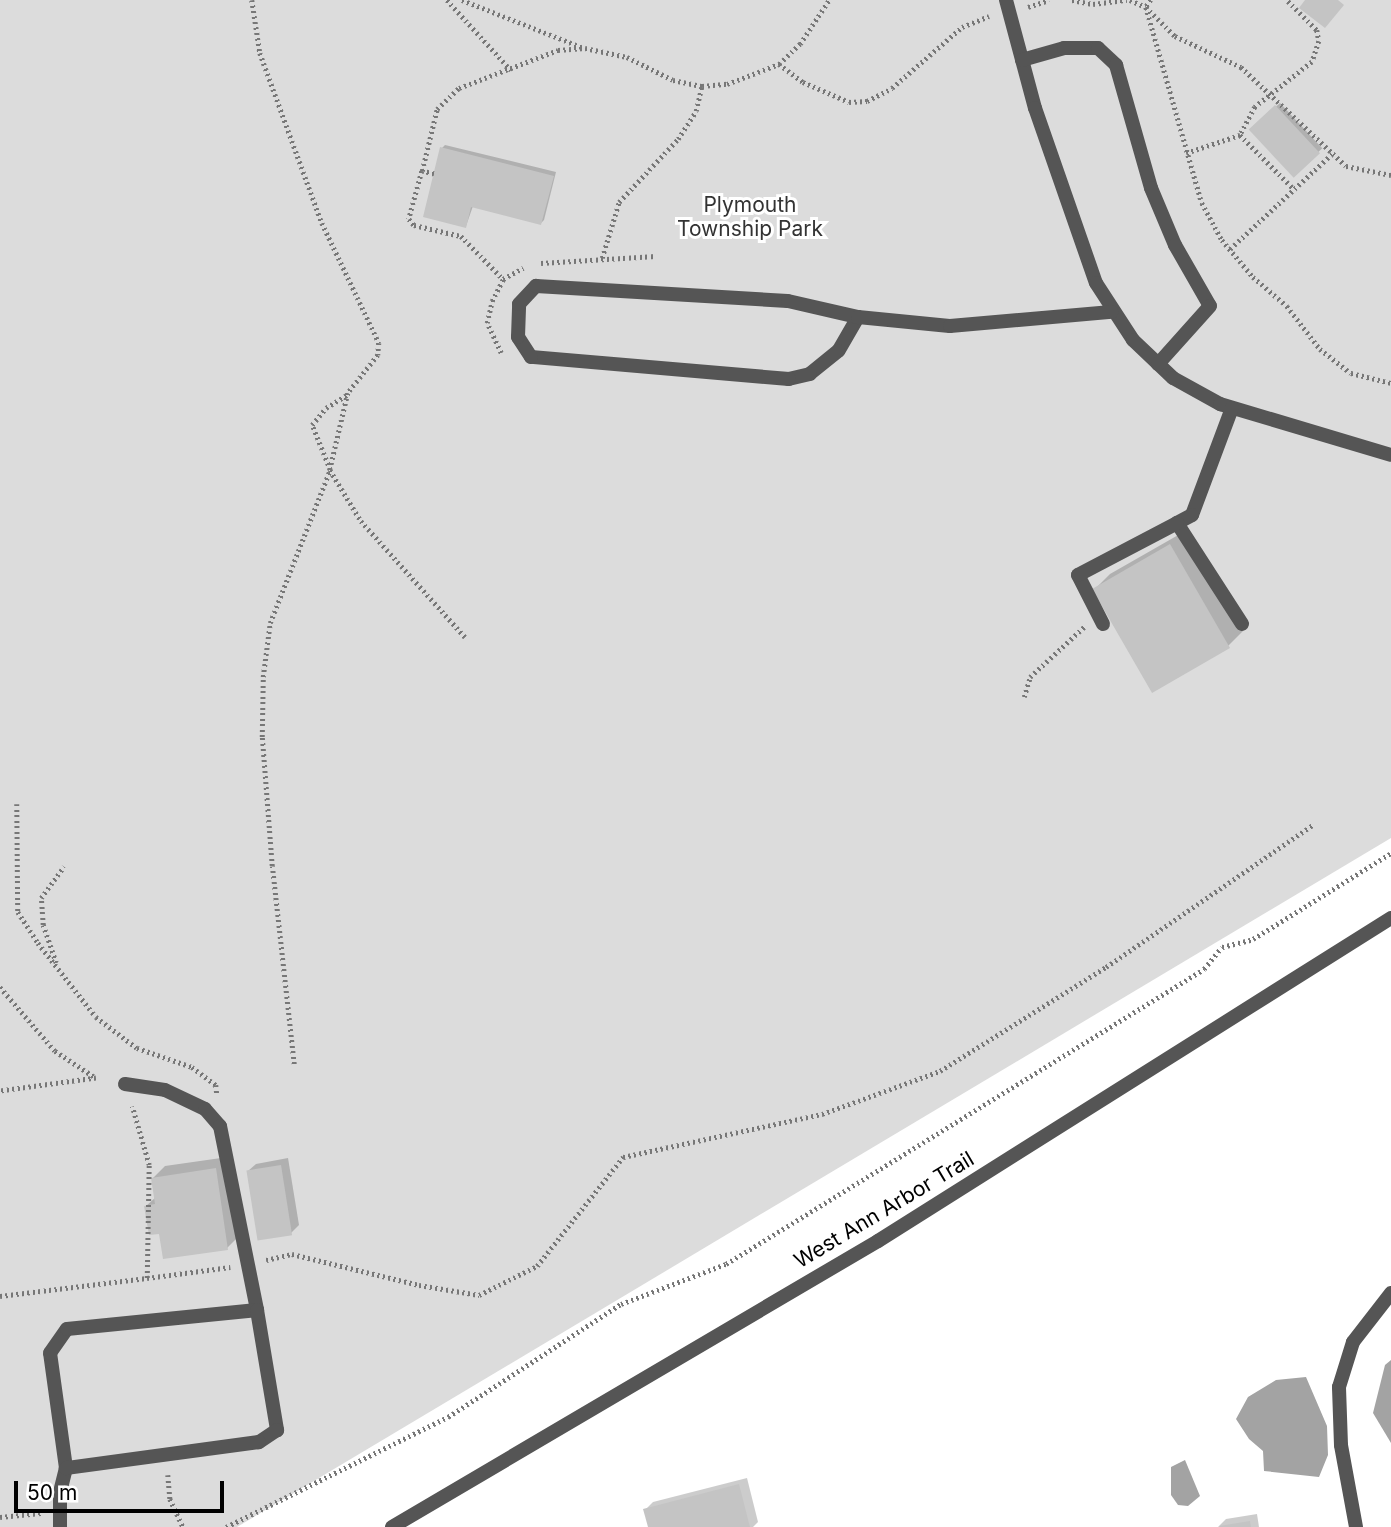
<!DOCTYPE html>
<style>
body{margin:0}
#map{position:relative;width:1391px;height:1527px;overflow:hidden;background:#fff;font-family:Inter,sans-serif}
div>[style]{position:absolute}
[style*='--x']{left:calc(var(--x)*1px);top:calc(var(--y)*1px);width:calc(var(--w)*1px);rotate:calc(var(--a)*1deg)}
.green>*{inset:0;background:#dcdcdc}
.water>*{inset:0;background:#a3a3a3}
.shadow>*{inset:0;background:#0003;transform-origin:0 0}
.building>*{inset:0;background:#c4c4c4;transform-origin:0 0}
.path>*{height:4.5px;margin-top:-2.25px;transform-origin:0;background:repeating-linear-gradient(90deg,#777 0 2px,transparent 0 5.5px)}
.service>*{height:14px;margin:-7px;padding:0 7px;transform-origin:7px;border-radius:7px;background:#555}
.minor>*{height:14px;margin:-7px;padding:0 7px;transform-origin:7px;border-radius:7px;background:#555}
.tertiary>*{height:14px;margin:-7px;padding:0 7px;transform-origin:7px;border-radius:7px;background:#555}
span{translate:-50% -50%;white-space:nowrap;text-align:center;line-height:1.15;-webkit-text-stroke:6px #fff;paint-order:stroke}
.park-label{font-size:21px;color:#333}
.street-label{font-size:21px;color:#000}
.scale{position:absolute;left:14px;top:1481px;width:210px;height:32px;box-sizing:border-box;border:4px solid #000;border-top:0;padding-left:9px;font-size:21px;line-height:24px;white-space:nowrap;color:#000;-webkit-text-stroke:5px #fff;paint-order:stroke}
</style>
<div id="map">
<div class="green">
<i style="clip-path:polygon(0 0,1391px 0,1391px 838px,237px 1527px,0 1527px)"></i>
</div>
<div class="water">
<i style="clip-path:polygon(1391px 1360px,1391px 1443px,1373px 1413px,1385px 1365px)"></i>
<i style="clip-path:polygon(1306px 1377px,1327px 1426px,1328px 1455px,1319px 1477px,1264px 1471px,1263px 1451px,1249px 1439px,1236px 1419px,1248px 1397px,1276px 1380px)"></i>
<i style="clip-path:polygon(1185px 1460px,1200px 1496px,1188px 1506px,1178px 1505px,1171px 1495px,1171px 1467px)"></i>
</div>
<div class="shadow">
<i style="left:1280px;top:103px;width:62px;height:40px;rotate:47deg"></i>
<i style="clip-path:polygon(445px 145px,556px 172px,544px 220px,541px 223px,473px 206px,466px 226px,442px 148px)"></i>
<i style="clip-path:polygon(1187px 530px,1244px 630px,1228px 646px,1094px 590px,1110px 574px)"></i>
<i style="clip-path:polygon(228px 1157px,239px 1236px,227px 1248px,161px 1232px,146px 1206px,156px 1197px,153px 1178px,165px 1166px)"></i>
<i style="clip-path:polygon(288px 1158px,299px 1225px,291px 1233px,248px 1171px,256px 1164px)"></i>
<i style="clip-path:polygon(747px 1478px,758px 1522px,753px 1527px,650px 1527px,645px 1510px,653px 1502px)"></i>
<i style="clip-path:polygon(1257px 1514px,1259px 1527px,1218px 1527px,1226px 1519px)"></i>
</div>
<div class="building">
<i style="clip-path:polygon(1305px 0,1338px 0,1344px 5px,1325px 28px,1299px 8px)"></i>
<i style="left:1275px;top:105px;width:66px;height:36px;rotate:47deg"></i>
<i style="clip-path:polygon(440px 147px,554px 176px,541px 225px,471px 207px,466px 228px,423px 217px)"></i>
<i style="left:1170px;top:544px;width:120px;height:90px;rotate:60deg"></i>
<i style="left:281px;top:1165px;width:71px;height:35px;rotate:81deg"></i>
<i style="clip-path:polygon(216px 1168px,228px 1250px,163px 1259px,159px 1234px,149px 1235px,144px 1206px,155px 1204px,151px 1178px)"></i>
<i style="clip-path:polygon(739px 1484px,750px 1527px,648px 1527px,643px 1509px)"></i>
<i style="clip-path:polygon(1250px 1521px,1251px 1527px,1220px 1527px,1219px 1526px)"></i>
</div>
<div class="path">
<i style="--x:252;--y:0;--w:54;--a:81.4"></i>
<i style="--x:260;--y:53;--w:181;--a:70"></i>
<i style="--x:322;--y:223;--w:133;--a:64.6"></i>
<i style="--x:379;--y:343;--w:12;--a:95"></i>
<i style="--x:378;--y:355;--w:48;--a:128.3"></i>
<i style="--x:348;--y:393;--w:79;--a:103.2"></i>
<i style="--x:330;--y:470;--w:60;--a:58.7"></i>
<i style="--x:361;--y:521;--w:156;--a:48.1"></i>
<i style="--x:447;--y:0;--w:95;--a:47.6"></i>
<i style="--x:462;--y:0;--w:131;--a:21.5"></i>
<i style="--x:1072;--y:0;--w:21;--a:11"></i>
<i style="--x:1093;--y:4;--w:34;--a:-7"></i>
<i style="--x:1130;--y:0;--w:17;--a:24"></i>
<i style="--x:1146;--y:7;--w:204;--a:74.1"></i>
<i style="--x:1202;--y:203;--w:42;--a:61.6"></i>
<i style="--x:1222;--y:240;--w:48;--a:50"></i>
<i style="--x:1253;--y:277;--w:45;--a:40.5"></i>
<i style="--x:1287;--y:306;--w:54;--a:52.5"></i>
<i style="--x:1320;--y:349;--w:39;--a:38"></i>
<i style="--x:1351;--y:373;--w:41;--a:14"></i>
<i style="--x:1151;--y:0;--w:9;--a:126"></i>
<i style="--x:1146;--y:7;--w:41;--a:45"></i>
<i style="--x:1175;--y:36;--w:73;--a:25.2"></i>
<i style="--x:1241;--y:67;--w:144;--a:43.3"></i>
<i style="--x:1346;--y:166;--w:46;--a:11.3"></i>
<i style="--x:1288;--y:1;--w:41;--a:45"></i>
<i style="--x:1317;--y:30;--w:11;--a:80"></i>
<i style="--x:1319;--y:41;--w:22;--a:108"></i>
<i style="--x:1312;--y:62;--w:73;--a:141.7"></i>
<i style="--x:1255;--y:107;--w:32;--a:118"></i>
<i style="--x:1240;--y:135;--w:76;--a:45"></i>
<i style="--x:1028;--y:7;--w:22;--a:-18"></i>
<i style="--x:779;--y:64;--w:30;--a:37"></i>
<i style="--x:803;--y:82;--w:50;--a:23.5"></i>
<i style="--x:849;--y:102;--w:18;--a:-3"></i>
<i style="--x:867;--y:101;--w:28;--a:-27"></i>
<i style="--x:892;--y:88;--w:93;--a:-41.1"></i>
<i style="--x:962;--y:27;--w:29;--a:-22"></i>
<i style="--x:1186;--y:153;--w:57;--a:-18.4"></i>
<i style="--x:422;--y:171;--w:64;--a:-76.4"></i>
<i style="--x:437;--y:109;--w:30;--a:-44"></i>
<i style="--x:459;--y:88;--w:106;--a:-21"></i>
<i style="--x:558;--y:50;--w:27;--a:-4"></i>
<i style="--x:585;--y:48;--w:43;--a:12.1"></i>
<i style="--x:627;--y:57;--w:51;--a:26.6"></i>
<i style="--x:673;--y:80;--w:30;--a:12"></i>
<i style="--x:702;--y:86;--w:25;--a:-5"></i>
<i style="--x:727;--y:84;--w:56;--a:-21"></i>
<i style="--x:779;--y:64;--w:29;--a:-44"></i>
<i style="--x:800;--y:44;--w:53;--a:-56.6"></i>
<i style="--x:434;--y:174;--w:12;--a:-166"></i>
<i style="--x:422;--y:171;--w:50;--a:105.2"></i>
<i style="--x:409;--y:219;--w:8;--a:50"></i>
<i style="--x:414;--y:225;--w:48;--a:13.2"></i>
<i style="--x:461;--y:236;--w:60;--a:45.7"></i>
<i style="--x:1230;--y:249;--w:141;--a:-43"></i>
<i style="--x:602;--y:258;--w:59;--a:-73.1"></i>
<i style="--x:619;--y:202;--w:86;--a:-46.9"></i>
<i style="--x:678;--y:139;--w:33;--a:-57"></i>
<i style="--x:696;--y:111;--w:26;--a:-77"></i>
<i style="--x:541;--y:263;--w:115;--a:-3.5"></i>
<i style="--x:501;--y:353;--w:33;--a:-115"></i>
<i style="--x:487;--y:323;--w:23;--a:-77"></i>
<i style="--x:492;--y:301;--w:25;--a:-63"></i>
<i style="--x:503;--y:279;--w:23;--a:-29"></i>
<i style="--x:1024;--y:697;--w:21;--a:-73"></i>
<i style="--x:1030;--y:677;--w:74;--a:-42.8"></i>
<i style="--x:17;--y:804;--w:108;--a:89.5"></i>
<i style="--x:18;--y:912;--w:37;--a:57"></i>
<i style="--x:38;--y:943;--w:94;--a:51.9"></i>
<i style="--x:96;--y:1017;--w:51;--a:37.1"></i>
<i style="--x:137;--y:1048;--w:58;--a:19.1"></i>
<i style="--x:192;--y:1067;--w:30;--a:37"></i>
<i style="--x:216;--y:1085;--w:9;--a:84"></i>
<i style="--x:56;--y:963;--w:40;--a:-108.9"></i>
<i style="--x:43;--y:925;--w:27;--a:-94"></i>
<i style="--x:41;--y:898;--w:39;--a:-54"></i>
<i style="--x:0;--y:987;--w:84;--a:49.3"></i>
<i style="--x:55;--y:1051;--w:49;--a:33.4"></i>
<i style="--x:96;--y:1078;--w:97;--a:172.3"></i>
<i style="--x:294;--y:1064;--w:199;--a:-96.3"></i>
<i style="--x:272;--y:866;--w:129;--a:-94.4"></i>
<i style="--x:262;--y:737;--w:60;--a:-89"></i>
<i style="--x:263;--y:677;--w:54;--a:-82.6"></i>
<i style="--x:270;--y:623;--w:164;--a:-68.6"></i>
<i style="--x:330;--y:470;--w:48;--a:-111.8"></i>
<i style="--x:312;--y:425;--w:22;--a:-51"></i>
<i style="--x:326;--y:408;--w:25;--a:-32"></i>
<i style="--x:266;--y:1260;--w:27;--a:-13"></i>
<i style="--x:292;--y:1254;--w:131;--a:13.7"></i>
<i style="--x:419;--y:1285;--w:61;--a:9.5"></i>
<i style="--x:479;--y:1295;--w:65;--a:-26.6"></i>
<i style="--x:537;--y:1266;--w:139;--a:-51.7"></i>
<i style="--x:623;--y:1157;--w:204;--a:-12.2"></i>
<i style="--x:822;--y:1114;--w:126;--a:-20"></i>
<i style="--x:940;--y:1071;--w:196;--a:-32.1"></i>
<i style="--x:1106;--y:967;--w:252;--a:-34.5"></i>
<i style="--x:147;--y:1278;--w:84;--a:-7.5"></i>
<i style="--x:0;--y:1296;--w:148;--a:-7"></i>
<i style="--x:147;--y:1278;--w:113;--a:-89"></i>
<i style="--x:149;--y:1165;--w:61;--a:-106.1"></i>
<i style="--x:168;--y:1475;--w:24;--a:85"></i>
<i style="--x:170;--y:1499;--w:31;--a:65"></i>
<i style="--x:0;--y:1517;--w:41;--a:-5.6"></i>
<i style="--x:226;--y:1527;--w:248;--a:-26.4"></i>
<i style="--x:448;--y:1417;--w:207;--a:-33.2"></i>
<i style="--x:621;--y:1304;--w:112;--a:-20.9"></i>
<i style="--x:726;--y:1264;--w:562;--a:-31.68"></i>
<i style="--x:1204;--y:969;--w:28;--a:-51"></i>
<i style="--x:1222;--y:947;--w:32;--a:-14"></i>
<i style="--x:1253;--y:939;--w:163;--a:-31.9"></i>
</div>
<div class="service">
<i style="--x:1006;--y:0;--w:112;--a:75"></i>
<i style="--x:1035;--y:108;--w:185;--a:70.8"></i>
<i style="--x:1096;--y:283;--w:68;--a:57"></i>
<i style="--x:1133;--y:340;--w:55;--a:43.5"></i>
<i style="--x:1173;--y:378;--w:54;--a:29"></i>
<i style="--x:1220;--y:404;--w:178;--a:16.6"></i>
<i style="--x:1022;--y:60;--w:44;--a:-15.9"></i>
<i style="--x:1064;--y:48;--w:34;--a:0"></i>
<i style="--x:1098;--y:48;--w:25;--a:43"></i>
<i style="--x:1116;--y:65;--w:128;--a:74.1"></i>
<i style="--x:1151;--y:188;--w:62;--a:67.2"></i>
<i style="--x:1175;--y:245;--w:70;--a:60.2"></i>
<i style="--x:1210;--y:306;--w:78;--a:131.9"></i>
<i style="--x:858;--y:317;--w:39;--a:120"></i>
<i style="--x:838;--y:351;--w:36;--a:141"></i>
<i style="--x:810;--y:374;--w:22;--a:167"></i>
<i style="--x:789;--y:379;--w:259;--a:-175.1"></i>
<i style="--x:531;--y:357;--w:24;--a:-123"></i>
<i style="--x:518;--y:337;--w:33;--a:-88"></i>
<i style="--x:519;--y:304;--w:25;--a:-47"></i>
<i style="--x:536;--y:286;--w:252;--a:3.4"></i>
<i style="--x:788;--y:301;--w:72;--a:12.9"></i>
<i style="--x:858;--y:317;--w:92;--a:5.6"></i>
<i style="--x:950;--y:326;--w:162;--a:-5"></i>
<i style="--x:1232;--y:408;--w:114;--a:110.5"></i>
<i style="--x:1192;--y:515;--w:17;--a:152"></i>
<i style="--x:1177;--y:523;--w:120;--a:57.2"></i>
<i style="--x:1103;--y:624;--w:55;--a:-117"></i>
<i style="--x:1078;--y:575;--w:112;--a:-27.7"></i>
<i style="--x:125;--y:1084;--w:40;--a:8.5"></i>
<i style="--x:165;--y:1090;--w:44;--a:25.4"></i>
<i style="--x:205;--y:1109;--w:23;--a:49"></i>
<i style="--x:220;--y:1126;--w:188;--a:78.6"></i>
<i style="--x:60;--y:1492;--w:25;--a:-76"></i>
<i style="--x:66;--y:1468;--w:116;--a:-97.9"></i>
<i style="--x:50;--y:1353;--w:29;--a:-55"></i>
<i style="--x:67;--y:1329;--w:191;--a:-5.7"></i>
<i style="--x:257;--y:1310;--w:122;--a:80.5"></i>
<i style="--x:277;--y:1430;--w:22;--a:146"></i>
<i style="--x:259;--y:1442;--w:195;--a:172.3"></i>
<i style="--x:1356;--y:1527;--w:83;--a:-100.4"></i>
<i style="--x:1341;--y:1445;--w:58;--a:-92"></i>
<i style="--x:1339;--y:1387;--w:47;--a:-72.7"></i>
<i style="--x:1353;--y:1342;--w:62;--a:-52.2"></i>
</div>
<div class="minor">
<i style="--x:60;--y:1527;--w:35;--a:-90"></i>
</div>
<div class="tertiary">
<i style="--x:392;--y:1527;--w:564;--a:-30.48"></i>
<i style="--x:878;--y:1241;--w:606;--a:-32.2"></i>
</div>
<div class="park-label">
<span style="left:750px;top:217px">Plymouth<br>Township Park</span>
</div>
<div class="street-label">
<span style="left:884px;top:1210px;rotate:-31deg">West Ann Arbor Trail</span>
</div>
<div class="scale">50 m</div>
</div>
